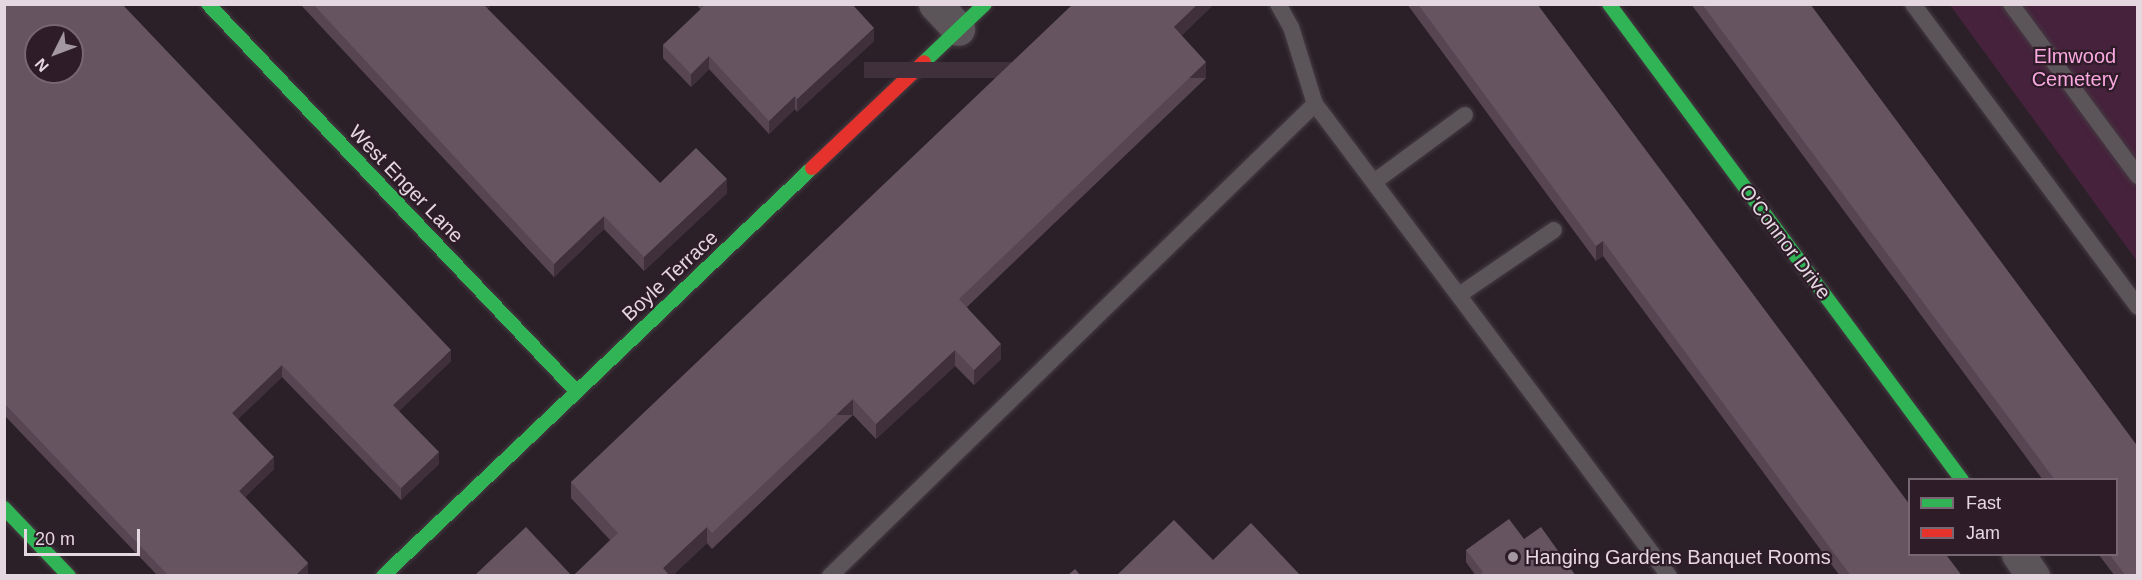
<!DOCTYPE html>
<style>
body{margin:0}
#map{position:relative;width:2142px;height:580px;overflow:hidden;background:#2b2028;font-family:Arial,sans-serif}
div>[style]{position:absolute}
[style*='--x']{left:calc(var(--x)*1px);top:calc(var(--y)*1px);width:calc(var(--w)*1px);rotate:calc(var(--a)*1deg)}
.green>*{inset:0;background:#46223c}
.roads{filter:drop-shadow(0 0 2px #453b42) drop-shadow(0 0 2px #453b42)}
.lane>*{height:16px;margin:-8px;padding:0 8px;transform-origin:8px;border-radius:8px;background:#5b5459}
.street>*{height:33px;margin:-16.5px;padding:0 16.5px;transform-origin:16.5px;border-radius:16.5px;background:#5b5459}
.fast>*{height:14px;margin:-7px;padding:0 7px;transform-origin:7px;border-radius:7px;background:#30b455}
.jam>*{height:14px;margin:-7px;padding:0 7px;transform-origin:7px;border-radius:7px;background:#e5322d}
.wall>*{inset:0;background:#574552}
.shaded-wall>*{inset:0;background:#3f303b;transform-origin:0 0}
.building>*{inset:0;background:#665561}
.dots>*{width:16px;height:16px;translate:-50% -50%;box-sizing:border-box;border:3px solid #2f1c29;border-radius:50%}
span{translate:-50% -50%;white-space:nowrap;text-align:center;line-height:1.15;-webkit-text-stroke:4.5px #2f1c29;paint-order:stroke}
.park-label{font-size:20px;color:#faa8e0}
.street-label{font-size:20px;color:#e4d7e0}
.poi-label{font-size:20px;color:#e4d7e0}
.left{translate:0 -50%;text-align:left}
.frame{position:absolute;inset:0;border:6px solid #e4d7e0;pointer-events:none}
.legend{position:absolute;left:1908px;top:478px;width:210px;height:78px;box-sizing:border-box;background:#2f1c29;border:2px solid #776772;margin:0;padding:8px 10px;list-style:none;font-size:18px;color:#e4d7e0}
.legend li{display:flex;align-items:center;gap:12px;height:30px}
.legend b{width:30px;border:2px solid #776772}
.north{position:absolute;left:24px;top:24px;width:60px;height:60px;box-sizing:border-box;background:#2f1c29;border:2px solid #776772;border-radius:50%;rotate:228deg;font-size:16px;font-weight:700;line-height:24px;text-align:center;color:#e4d7e0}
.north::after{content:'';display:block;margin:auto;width:21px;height:27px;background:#a397a0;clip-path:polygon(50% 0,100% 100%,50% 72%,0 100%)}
.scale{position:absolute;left:24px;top:529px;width:116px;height:27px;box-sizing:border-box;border:3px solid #e4d7e0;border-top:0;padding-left:8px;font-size:18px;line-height:21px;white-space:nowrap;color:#e4d7e0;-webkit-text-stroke:4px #2f1c29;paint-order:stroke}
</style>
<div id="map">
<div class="green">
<i style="clip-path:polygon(1950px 5px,2137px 5px,2137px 261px)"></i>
</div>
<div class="roads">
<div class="lane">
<i style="--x:1278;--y:4;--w:26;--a:61"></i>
<i style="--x:1291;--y:27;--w:81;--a:72.7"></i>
<i style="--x:1315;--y:104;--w:590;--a:53.13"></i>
<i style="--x:1913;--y:4;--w:377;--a:53.4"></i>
<i style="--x:2011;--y:4;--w:214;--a:53.6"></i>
<i style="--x:1374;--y:182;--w:113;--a:-36.4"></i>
<i style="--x:1459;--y:295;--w:115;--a:-34.4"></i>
<i style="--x:830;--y:576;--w:677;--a:-44.22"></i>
</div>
<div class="street">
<i style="--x:935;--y:4;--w:34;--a:47"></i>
<i style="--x:2018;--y:554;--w:27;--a:56"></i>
</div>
<div class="fast">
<i style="--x:208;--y:4;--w:534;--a:46.44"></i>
<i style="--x:1609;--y:4;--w:593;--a:53.44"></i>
<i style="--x:924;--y:62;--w:84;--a:-43.6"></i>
<i style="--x:4;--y:508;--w:94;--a:46.3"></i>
<i style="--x:383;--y:576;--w:592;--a:-43.56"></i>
</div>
<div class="jam">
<i style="--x:812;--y:168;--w:154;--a:-43.4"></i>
</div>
</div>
<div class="wall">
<i style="clip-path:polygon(4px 4px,451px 361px,399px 411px,439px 464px,401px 500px,282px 377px,238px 419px,274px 469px,245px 497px,308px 563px,308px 576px,158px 576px,4px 415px)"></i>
<i style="clip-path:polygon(300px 4px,492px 4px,487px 9px,660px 183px,727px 193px,644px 271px,604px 229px,554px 277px)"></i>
<i style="clip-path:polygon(696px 4px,852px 4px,874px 41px,797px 112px,795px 109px,769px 134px,709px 69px,691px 87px,663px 58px,663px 45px,701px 10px)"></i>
<i style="clip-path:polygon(1214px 4px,1181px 36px,1206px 78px,967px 307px,1001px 359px,974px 385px,955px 366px,876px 439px,853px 415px,712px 549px,707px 543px,672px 576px,573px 576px,610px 540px,571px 498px,571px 482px)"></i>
<i style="clip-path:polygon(1407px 4px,1537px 4px,1962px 576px,1840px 576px,1603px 256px,1596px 261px)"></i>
<i style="clip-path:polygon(1691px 4px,1810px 4px,2138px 447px,2138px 576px,2115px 576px,2099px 555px,2116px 555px,2116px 480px,2043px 480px)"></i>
<i style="clip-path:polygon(1524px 539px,1576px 576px,1476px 576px,1466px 562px,1466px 550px)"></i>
</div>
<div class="shaded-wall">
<i style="clip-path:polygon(480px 4px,492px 4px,480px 15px)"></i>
<i style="clip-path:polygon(1198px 4px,1214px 4px,1174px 43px,1174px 27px)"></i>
<i style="clip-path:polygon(874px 28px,874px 41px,797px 112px,797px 99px)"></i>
<i style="clip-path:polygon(709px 56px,709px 69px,691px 87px,691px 74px)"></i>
<i style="left:1206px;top:62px;width:16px;height:342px;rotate:90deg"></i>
<i style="clip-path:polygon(795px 96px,795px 109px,769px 134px,769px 121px)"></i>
<i style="clip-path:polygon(727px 179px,727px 193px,644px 271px,644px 257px)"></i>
<i style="clip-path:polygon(604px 216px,604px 229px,554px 277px,554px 264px)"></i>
<i style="clip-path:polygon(1603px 241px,1603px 256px,1596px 261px,1596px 246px)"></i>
<i style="clip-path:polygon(1001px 344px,1001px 359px,974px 385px,974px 370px)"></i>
<i style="clip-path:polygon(451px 350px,451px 361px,393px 417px,393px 405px)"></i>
<i style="clip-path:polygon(955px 350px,955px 366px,876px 439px,876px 424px)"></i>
<i style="clip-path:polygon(282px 365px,282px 377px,232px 425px,232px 413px)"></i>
<i style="left:853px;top:399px;width:16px;height:195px;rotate:90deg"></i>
<i style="clip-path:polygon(439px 452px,439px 464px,401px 500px,401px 488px)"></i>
<i style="clip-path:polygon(274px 457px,274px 469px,239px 503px,239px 491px)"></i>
<i style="clip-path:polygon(707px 527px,707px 543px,672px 576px,663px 576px,663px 568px)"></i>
<i style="clip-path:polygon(308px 563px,308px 576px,295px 576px)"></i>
</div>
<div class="building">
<i style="clip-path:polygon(evenodd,4px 4px,122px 4px,451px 350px,393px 405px,439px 452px,401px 488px,282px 365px,232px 413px,274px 457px,239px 491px,308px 563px,295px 576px,169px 576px,4px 403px,4px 4px,36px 36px,72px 36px,72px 72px,36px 72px,36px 36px)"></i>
<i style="clip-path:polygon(313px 4px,483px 4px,660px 183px,696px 148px,727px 179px,644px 257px,604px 216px,554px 264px)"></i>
<i style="clip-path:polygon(706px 4px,852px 4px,874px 28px,797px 99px,795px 96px,769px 121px,709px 56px,691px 74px,663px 45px)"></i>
<i style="clip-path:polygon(1073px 4px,1198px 4px,1174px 27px,1206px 62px,959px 299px,1001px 344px,974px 370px,955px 350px,876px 424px,853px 399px,712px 533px,707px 527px,663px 568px,670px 576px,573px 576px,618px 533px,571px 482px)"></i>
<i style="clip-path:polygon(1418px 4px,1537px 4px,1910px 505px,1910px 555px,1946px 555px,1962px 576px,1851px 576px,1603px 241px,1596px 246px)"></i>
<i style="clip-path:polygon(1702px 4px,1810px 4px,2138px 447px,2138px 576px,2126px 576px,2110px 555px,2116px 555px,2116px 480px,2055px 480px)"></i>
<i style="clip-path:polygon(1509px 519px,1524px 539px,1541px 527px,1576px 576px,1478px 576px,1483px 572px,1466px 550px)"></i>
<i style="clip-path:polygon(1174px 520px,1213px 560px,1251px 523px,1301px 576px,1116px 576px)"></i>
<i style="clip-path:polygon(526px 527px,572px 576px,474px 576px)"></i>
<i style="clip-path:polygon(1075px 569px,1081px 576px,1067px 576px)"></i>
</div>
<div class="dots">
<i style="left:1513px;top:557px;background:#a397a0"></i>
</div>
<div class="park-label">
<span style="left:2075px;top:68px">Elmwood<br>Cemetery</span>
</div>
<div class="street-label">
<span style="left:406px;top:184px;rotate:46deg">West Enger Lane</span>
<span style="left:1785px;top:242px;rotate:53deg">O'Connor Drive</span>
<span style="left:670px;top:276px;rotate:-43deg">Boyle Terrace</span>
</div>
<div class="poi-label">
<span class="left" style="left:1525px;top:557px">Hanging Gardens Banquet Rooms</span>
</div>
<div class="frame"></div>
<ul class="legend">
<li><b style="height:8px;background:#30b455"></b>Fast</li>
<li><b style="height:8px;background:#e5322d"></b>Jam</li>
</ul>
<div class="north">N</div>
<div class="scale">20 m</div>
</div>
